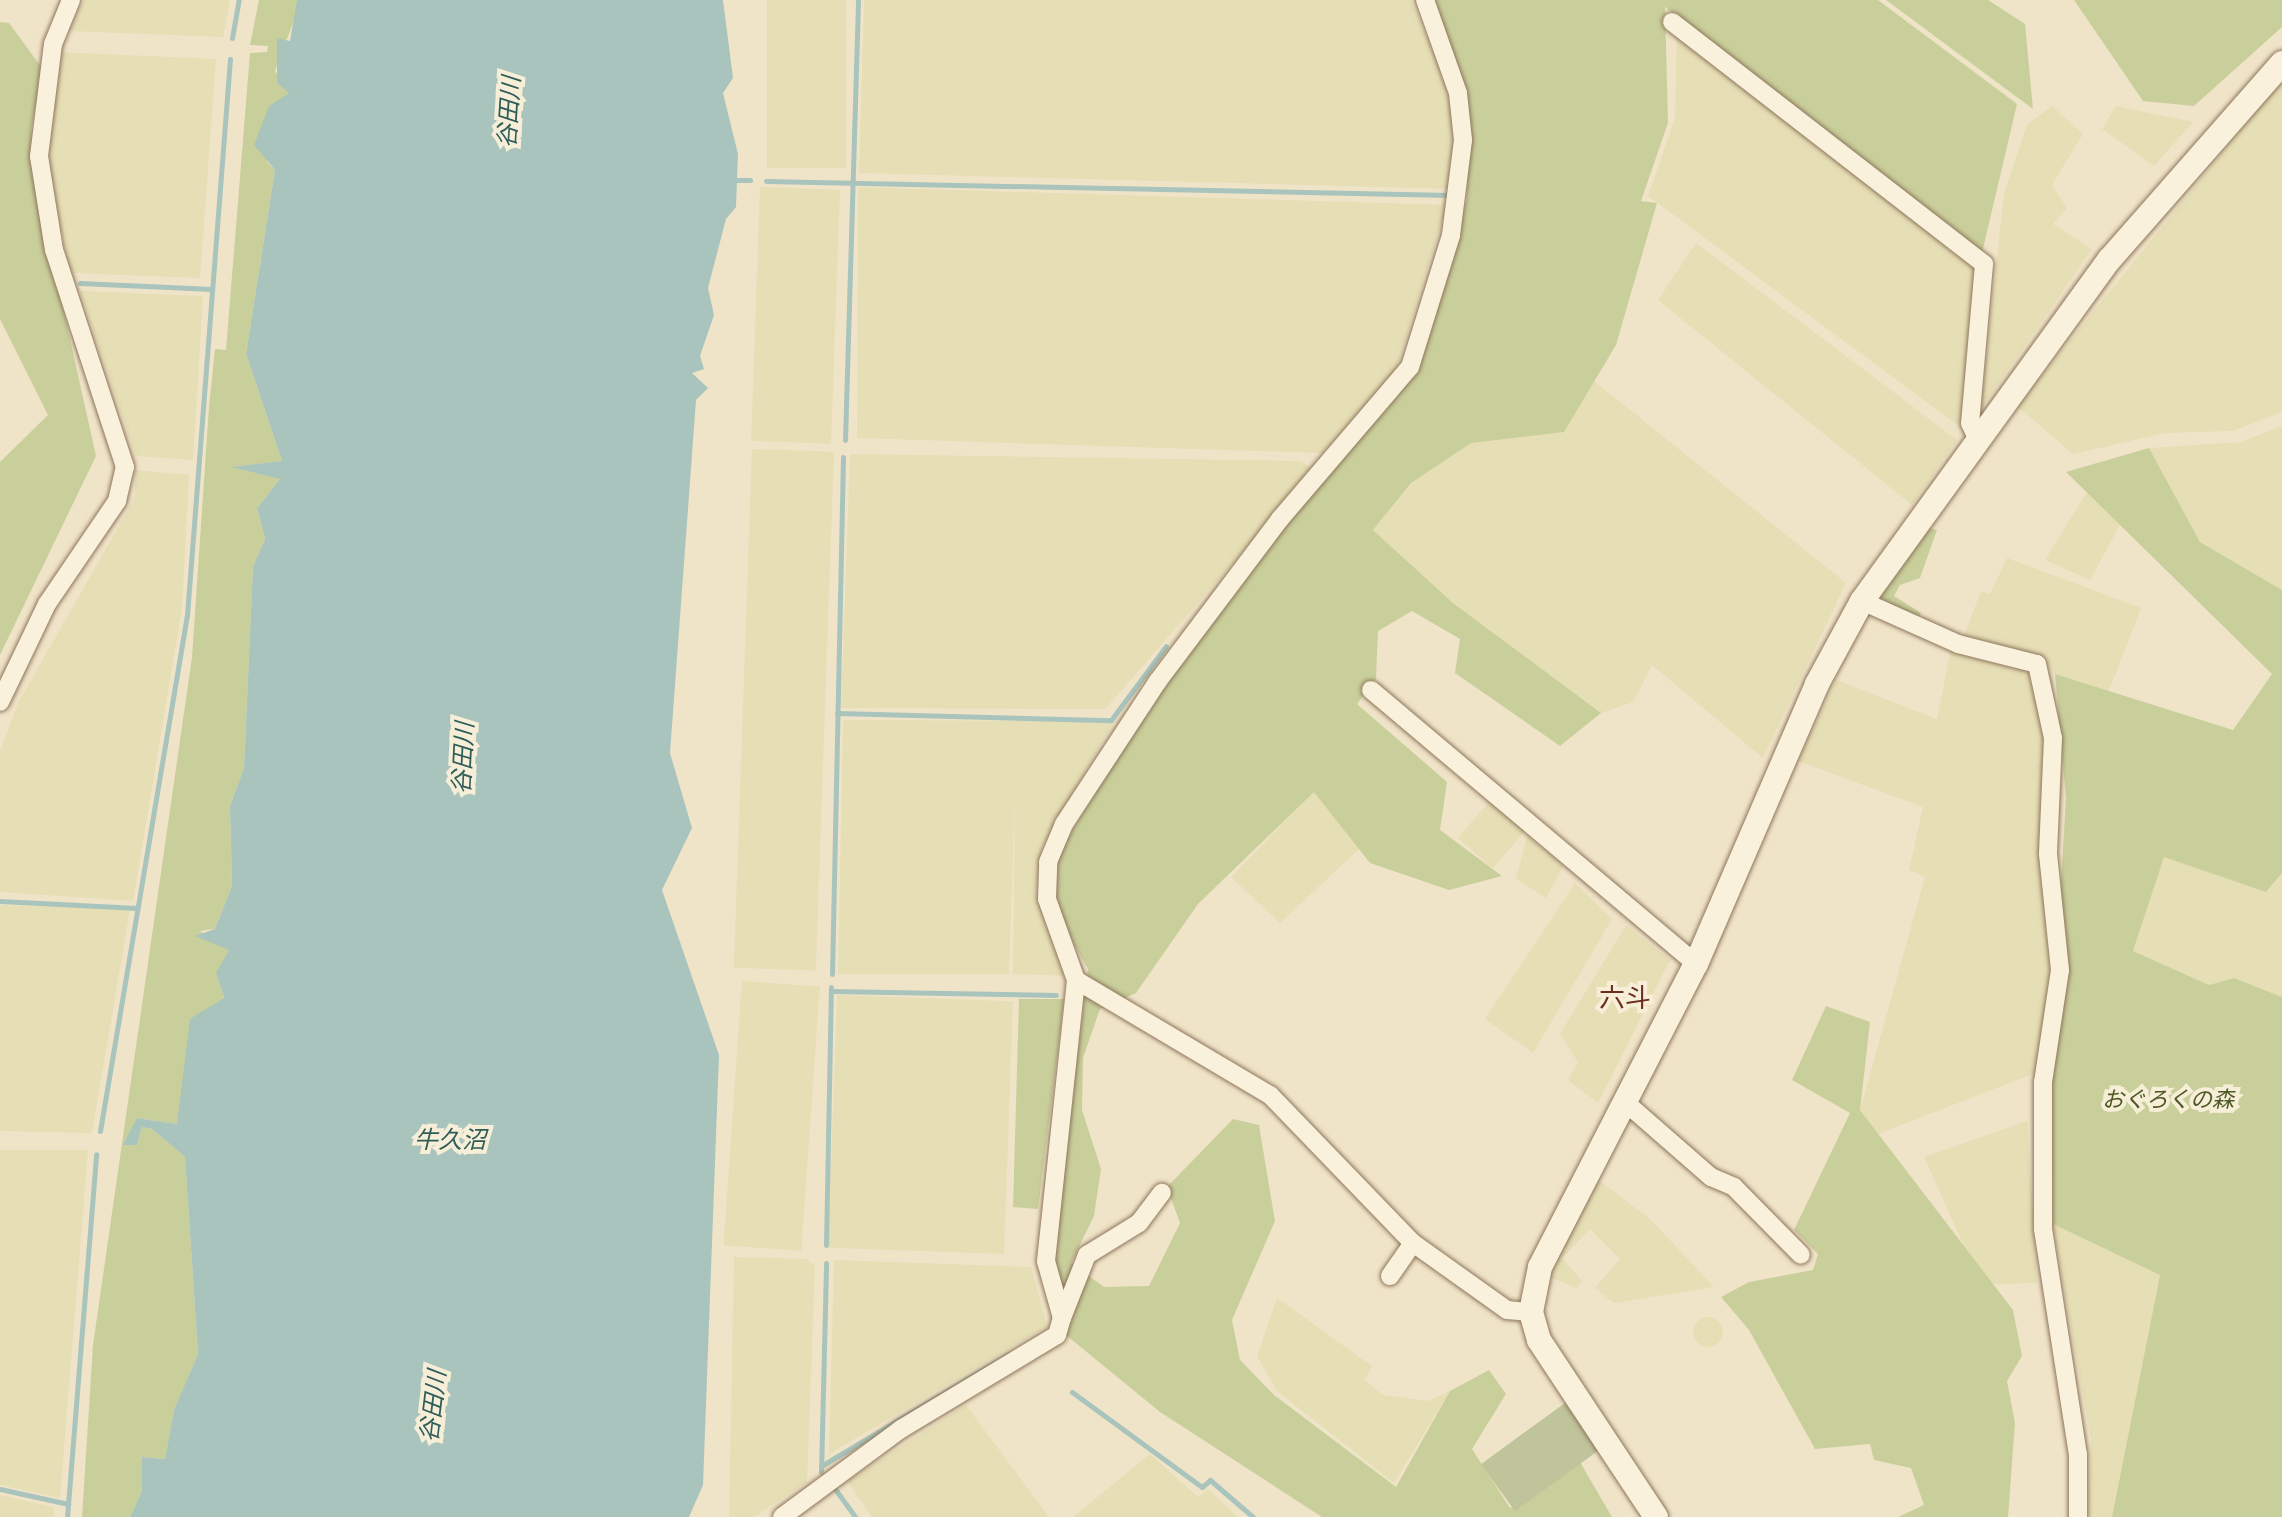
<!DOCTYPE html>
<meta charset="utf-8">
<style>
body{margin:0}
#map{position:relative;width:2282px;height:1517px;overflow:hidden;background:#f0e4c8;font-family:Georgia,"Noto Sans JP",serif}
div>[style]{position:absolute}
[style*='--x']{left:calc(var(--x)*1px);top:calc(var(--y)*1px);width:calc(var(--w)*1px);rotate:calc(var(--a)*1deg)}
.farmland>*{inset:0;background:#e6deb5;transform-origin:0 0}
.round{border-radius:50%}
.green>*{inset:0;background:#c9cf9b}
.cemetery>*{inset:0;background:#bfc49a;transform-origin:0 0}
.water>*{inset:0;background:#a9c4bc}
.stream>*{height:5px;margin:-2.5px;padding:0 2.5px;transform-origin:2.5px;border-radius:2.5px;background:#a9c4bc}
.roads{filter:drop-shadow(0 0 2px #8d765c) drop-shadow(0 0 2px #8d765c)}
.street>*{height:18px;margin:-9px;padding:0 9px;transform-origin:9px;border-radius:9px;background:#faf1dc}
.secondary>*{height:24px;margin:-12px;padding:0 12px;transform-origin:12px;border-radius:12px;background:#faf1dc}
span{translate:-50% -50%;white-space:nowrap;text-align:center;line-height:1.15;-webkit-text-stroke:8px #f7eed8;paint-order:stroke}
.park-label{font-size:22px;color:#4d5a26;font-style:italic}
.water-label{font-size:24px;color:#2f5d5a;font-style:italic}
.quarter-label{font-size:26px;color:#6b2e1e}
</style>
<div id="map">
<div class="farmland">
<i style="clip-path:polygon(84px 0,230px 0,223px 37px,69px 31px)"></i>
<i style="left:767px;top:0;width:79px;height:168px"></i>
<i style="clip-path:polygon(864px 0,1411px 0,1443px 76px,1455px 131px,1453px 189px,859px 173px)"></i>
<i style="clip-path:polygon(1677px 32px,1982px 274px,1967px 432px,1648px 196px,1675px 118px)"></i>
<i style="clip-path:polygon(57px 52px,216px 59px,200px 278px,71px 273px,51px 184px,48px 115px)"></i>
<i style="clip-path:polygon(2282px 79px,2282px 412px,2233px 431px,2165px 433px,2073px 454px,2017px 406px)"></i>
<i style="clip-path:polygon(2052px 106px,2083px 134px,2052px 185px,2067px 208px,2053px 224px,2092px 249px,1981px 409px,2004px 193px,2027px 125px)"></i>
<i style="clip-path:polygon(2116px 106px,2193px 122px,2154px 166px,2102px 129px)"></i>
<i style="left:760px;top:187px;width:80px;height:254px;rotate:2deg"></i>
<i style="clip-path:polygon(858px 187px,1447px 205px,1394px 377px,1322px 453px,857px 438px)"></i>
<i style="clip-path:polygon(1696px 243px,1957px 440px,1912px 505px,1658px 300px)"></i>
<i style="clip-path:polygon(80px 291px,203px 296px,193px 460px,136px 456px)"></i>
<i style="clip-path:polygon(1594px 381px,1846px 583px,1763px 758px,1652px 665px,1633px 702px,1601px 713px,1453px 603px,1373px 530px,1411px 483px,1471px 443px,1564px 431px)"></i>
<i style="clip-path:polygon(2282px 426px,2282px 590px,2200px 542px,2149px 448px,2241px 442px)"></i>
<i style="left:752px;top:449px;width:82px;height:519px;rotate:2deg"></i>
<i style="clip-path:polygon(850px 454px,1301px 461px,1314px 470px,1105px 709px,841px 708px)"></i>
<i style="clip-path:polygon(135px 470px,189px 475px,182px 608px,133px 901px,0 892px,0 751px,19px 701px,135px 498px)"></i>
<i style="clip-path:polygon(2087px 492px,2121px 523px,2090px 580px,2045px 560px)"></i>
<i style="clip-path:polygon(2007px 558px,2141px 608px,2109px 691px,2055px 674px,2046px 662px,1963px 639px,1981px 591px,1990px 594px)"></i>
<i style="clip-path:polygon(1951px 649px,2030px 669px,2045px 745px,2039px 845px,2051px 979px,2035px 1073px,1878px 1134px,1860px 1110px,1925px 877px,1909px 870px,1923px 807px,1798px 761px,1836px 680px,1937px 719px)"></i>
<i style="clip-path:polygon(843px 720px,1114px 721px,1041px 849px,1036px 892px,1068px 976px,1013px 974px,1015px 794px,1009px 974px,838px 974px)"></i>
<i style="clip-path:polygon(1314px 791px,1361px 847px,1280px 923px,1231px 877px)"></i>
<i style="left:1490px;top:801px;width:46px;height:49px;rotate:41deg"></i>
<i style="clip-path:polygon(1527px 836px,1564px 865px,1546px 898px,1516px 879px)"></i>
<i style="clip-path:polygon(2164px 856px,2266px 892px,2282px 873px,2282px 997px,2234px 978px,2209px 985px,2133px 951px)"></i>
<i style="clip-path:polygon(1575px 883px,1612px 919px,1533px 1053px,1485px 1019px)"></i>
<i style="clip-path:polygon(0 905px,130px 909px,92px 1133px,0 1131px)"></i>
<i style="clip-path:polygon(1626px 925px,1670px 960px,1598px 1103px,1568px 1080px,1578px 1062px,1560px 1034px)"></i>
<i style="left:742px;top:981px;width:78px;height:265px;rotate:4deg"></i>
<i style="left:837px;top:995px;width:176px;height:253px;rotate:2deg"></i>
<i style="clip-path:polygon(2027px 1121px,2037px 1283px,1993px 1284px,1964px 1246px,1924px 1157px)"></i>
<i style="clip-path:polygon(0 1150px,88px 1150px,60px 1498px,0 1485px)"></i>
<i style="clip-path:polygon(1596px 1178px,1651px 1220px,1714px 1287px,1614px 1303px,1595px 1288px,1620px 1259px,1590px 1229px,1562px 1258px,1582px 1281px,1577px 1288px,1547px 1276px)"></i>
<i style="clip-path:polygon(2053px 1224px,2160px 1275px,2112px 1517px,2088px 1517px,2091px 1440px)"></i>
<i style="clip-path:polygon(734px 1257px,807px 1259px,815px 1266px,807px 1482px,754px 1517px,729px 1517px)"></i>
<i style="clip-path:polygon(834px 1260px,1031px 1267px,1047px 1326px,829px 1454px)"></i>
<i style="clip-path:polygon(1277px 1298px,1372px 1366px,1365px 1380px,1383px 1395px,1428px 1401px,1450px 1391px,1394px 1483px,1277px 1391px,1257px 1356px)"></i>
<i class="round" style="left:1693px;top:1317px;width:30px;height:30px"></i>
<i style="clip-path:polygon(966px 1405px,1049px 1517px,872px 1517px,847px 1481px)"></i>
<i style="clip-path:polygon(1150px 1454px,1198px 1497px,1208px 1489px,1238px 1517px,1073px 1517px)"></i>
<i style="clip-path:polygon(0 1495px,54px 1507px,54px 1517px,0 1517px)"></i>
</div>
<div class="green">
<i style="clip-path:polygon(259px 0,297px 0,296px 15px,275px 71px,289px 93px,267px 162px,275px 170px,246px 354px,282px 461px,233px 467px,280px 479px,257px 508px,265px 539px,253px 566px,244px 768px,230px 806px,232px 886px,215px 929px,200px 931px,229px 950px,218px 979px,224px 999px,177px 1124px,137px 1118px,131px 1141px,137px 1145px,142px 1127px,152px 1129px,185px 1157px,198px 1354px,174px 1411px,165px 1459px,142px 1457px,142px 1491px,130px 1517px,82px 1517px,93px 1345px,192px 657px,209px 407px,215px 349px,226px 350px,250px 53px,267px 52px,268px 46px,250px 45px)"></i>
<i style="clip-path:polygon(1433px 0,1878px 0,2017px 104px,1982px 253px,1665px 7px,1668px 123px,1641px 201px,1657px 203px,1616px 345px,1564px 432px,1471px 443px,1411px 483px,1373px 530px,1453px 603px,1601px 713px,1560px 746px,1455px 673px,1460px 639px,1412px 611px,1378px 631px,1376px 679px,1357px 704px,1447px 782px,1440px 830px,1502px 876px,1449px 890px,1370px 863px,1314px 792px,1198px 904px,1136px 993px,1100px 1009px,1083px 1058px,1082px 1110px,1101px 1169px,1094px 1216px,1071px 1263px,1104px 1287px,1149px 1286px,1180px 1223px,1167px 1187px,1233px 1119px,1259px 1125px,1275px 1221px,1232px 1320px,1240px 1360px,1274px 1395px,1396px 1487px,1450px 1391px,1489px 1370px,1506px 1394px,1472px 1449px,1510px 1508px,1580px 1462px,1612px 1517px,1322px 1517px,1160px 1412px,1066px 1335px,1053px 1260px,1088px 969px,1054px 908px,1058px 855px,1133px 729px,1289px 519px,1397px 397px,1428px 342px,1467px 199px,1469px 107px)"></i>
<i style="clip-path:polygon(1886px 0,1988px 0,2025px 24px,2033px 109px)"></i>
<i style="clip-path:polygon(2074px 0,2282px 0,2282px 27px,2194px 106px,2143px 101px)"></i>
<i style="clip-path:polygon(0 22px,9px 23px,42px 68px,31px 129px,33px 173px,96px 456px,0 655px,0 462px,48px 415px,0 319px)"></i>
<i style="clip-path:polygon(2149px 448px,2200px 542px,2282px 590px,2282px 873px,2266px 892px,2164px 857px,2133px 951px,2209px 985px,2234px 978px,2282px 997px,2282px 1517px,2112px 1517px,2160px 1275px,2053px 1224px,2051px 1056px,2066px 798px,2055px 674px,2233px 730px,2272px 674px,2066px 472px)"></i>
<i style="clip-path:polygon(1928px 528px,1937px 530px,1920px 578px,1900px 585px,1894px 596px,1921px 613px,1918px 619px,1879px 597px)"></i>
<i style="clip-path:polygon(1019px 999px,1064px 999px,1038px 1209px,1013px 1207px)"></i>
<i style="clip-path:polygon(1826px 1006px,1870px 1022px,1860px 1110px,2013px 1310px,2022px 1356px,2007px 1381px,2015px 1423px,2008px 1517px,1898px 1517px,1924px 1505px,1911px 1468px,1874px 1460px,1870px 1444px,1815px 1449px,1749px 1330px,1721px 1297px,1749px 1282px,1813px 1270px,1818px 1254px,1794px 1230px,1850px 1113px,1792px 1080px)"></i>
</div>
<div class="cemetery">
<i style="left:1565px;top:1403px;width:58px;height:104px;rotate:54deg"></i>
</div>
<div class="water">
<i style="clip-path:polygon(723px 0,733px 78px,723px 93px,738px 154px,736px 207px,726px 219px,708px 288px,714px 315px,700px 356px,704px 369px,692px 373px,708px 388px,696px 400px,670px 753px,692px 828px,662px 890px,719px 1055px,703px 1485px,689px 1517px,130px 1517px,142px 1491px,142px 1457px,165px 1459px,174px 1410px,198px 1354px,185px 1157px,152px 1129px,142px 1127px,137px 1145px,123px 1145px,137px 1118px,177px 1124px,190px 1019px,224px 998px,216px 973px,229px 950px,195px 936px,215px 929px,232px 886px,230px 806px,244px 768px,253px 566px,265px 539px,257px 508px,280px 479px,231px 467px,282px 461px,246px 354px,275px 170px,254px 145px,269px 106px,289px 93px,277px 83px,277px 38px,290px 41px,297px 0)"></i>
</div>
<div class="stream">
<i style="--x:232;--y:38;--w:39;--a:-80"></i>
<i style="--x:737;--y:180;--w:13;--a:0"></i>
<i style="--x:766;--y:181;--w:684;--a:1.17"></i>
<i style="--x:80;--y:283;--w:132;--a:2.6"></i>
<i style="--x:845;--y:440;--w:440;--a:-88.3"></i>
<i style="--x:837;--y:713;--w:274;--a:1.5"></i>
<i style="--x:1111;--y:720;--w:92;--a:-53.4"></i>
<i style="--x:0;--y:901;--w:138;--a:2.9"></i>
<i style="--x:832;--y:974;--w:517;--a:-88.78"></i>
<i style="--x:831;--y:991;--w:225;--a:1"></i>
<i style="--x:100;--y:1131;--w:523;--a:-80.43"></i>
<i style="--x:187;--y:615;--w:558;--a:-85.58"></i>
<i style="--x:826;--y:1245;--w:258;--a:-88.9"></i>
<i style="--x:1072;--y:1392;--w:161;--a:36.2"></i>
<i style="--x:1202;--y:1487;--w:11;--a:-41"></i>
<i style="--x:1210;--y:1480;--w:57;--a:40.7"></i>
<i style="--x:821;--y:1466;--w:219;--a:-30.8"></i>
<i style="--x:821;--y:1472;--w:209;--a:-88.6"></i>
<i style="--x:0;--y:1489;--w:70;--a:12.4"></i>
<i style="--x:835;--y:1489;--w:34;--a:54"></i>
<i style="--x:67;--y:1517;--w:364;--a:-85.4"></i>
</div>
<div class="roads">
<div class="street">
<i style="--x:1672;--y:22;--w:395;--a:37.8"></i>
<i style="--x:1984;--y:264;--w:160;--a:95"></i>
<i style="--x:1970;--y:423;--w:19;--a:65"></i>
<i style="--x:1862;--y:601;--w:105;--a:24.1"></i>
<i style="--x:1958;--y:644;--w:81;--a:14.2"></i>
<i style="--x:2037;--y:664;--w:76;--a:77.8"></i>
<i style="--x:2053;--y:738;--w:116;--a:92.5"></i>
<i style="--x:2048;--y:854;--w:117;--a:84.1"></i>
<i style="--x:2060;--y:970;--w:113;--a:98.6"></i>
<i style="--x:2043;--y:1082;--w:147;--a:90"></i>
<i style="--x:2043;--y:1229;--w:228;--a:81.2"></i>
<i style="--x:2078;--y:1454;--w:63;--a:90"></i>
<i style="--x:1371;--y:690;--w:425;--a:40.1"></i>
<i style="--x:0;--y:702;--w:109;--a:-64.4"></i>
<i style="--x:47;--y:604;--w:125;--a:-55.8"></i>
<i style="--x:117;--y:501;--w:35;--a:-77"></i>
<i style="--x:125;--y:467;--w:228;--a:-108.1"></i>
<i style="--x:54;--y:250;--w:95;--a:-99.1"></i>
<i style="--x:39;--y:156;--w:113;--a:-82.9"></i>
<i style="--x:53;--y:44;--w:48;--a:-67.8"></i>
<i style="--x:1076;--y:980;--w:226;--a:30.7"></i>
<i style="--x:1270;--y:1095;--w:206;--a:46"></i>
<i style="--x:1413;--y:1243;--w:115;--a:35.5"></i>
<i style="--x:1507;--y:1310;--w:24;--a:5"></i>
<i style="--x:1625;--y:1102;--w:114;--a:41.1"></i>
<i style="--x:1711;--y:1177;--w:25;--a:23"></i>
<i style="--x:1734;--y:1187;--w:95;--a:45.4"></i>
<i style="--x:1390;--y:1276;--w:40;--a:-55.1"></i>
<i style="--x:1062;--y:1318;--w:68;--a:-68.4"></i>
<i style="--x:1087;--y:1255;--w:61;--a:-31.6"></i>
<i style="--x:1139;--y:1223;--w:38;--a:-53"></i>
<i style="--x:782;--y:1517;--w:148;--a:-36.5"></i>
<i style="--x:901;--y:1429;--w:182;--a:-31.1"></i>
<i style="--x:1057;--y:1335;--w:18;--a:-74"></i>
<i style="--x:1062;--y:1318;--w:59;--a:-105.7"></i>
<i style="--x:1046;--y:1261;--w:283;--a:-83.9"></i>
<i style="--x:1076;--y:980;--w:86;--a:-109.7"></i>
<i style="--x:1047;--y:899;--w:37;--a:-88"></i>
<i style="--x:1048;--y:862;--w:41;--a:-67.2"></i>
<i style="--x:1064;--y:824;--w:171;--a:-56.7"></i>
<i style="--x:1158;--y:681;--w:203;--a:-53"></i>
<i style="--x:1280;--y:519;--w:200;--a:-49.5"></i>
<i style="--x:1410;--y:367;--w:138;--a:-72.7"></i>
<i style="--x:1451;--y:235;--w:96;--a:-82.8"></i>
<i style="--x:1463;--y:140;--w:47;--a:-96.1"></i>
<i style="--x:1458;--y:93;--w:99;--a:-109.5"></i>
</div>
<div class="secondary">
<i style="--x:1656;--y:1517;--w:212;--a:-123.5"></i>
<i style="--x:1539;--y:1340;--w:29;--a:-106"></i>
<i style="--x:1531;--y:1312;--w:46;--a:-78.7"></i>
<i style="--x:1540;--y:1267;--w:341;--a:-62.8"></i>
<i style="--x:1696;--y:964;--w:305;--a:-66.6"></i>
<i style="--x:1817;--y:684;--w:94;--a:-61.5"></i>
<i style="--x:1862;--y:601;--w:422;--a:-54.1"></i>
<i style="--x:2110;--y:259;--w:261;--a:-48.7"></i>
</div>
</div>
<div class="park-label">
<span style="left:2168px;top:1098px">おぐろくの森</span>
</div>
<div class="water-label">
<span style="left:507px;top:112px;rotate:-86deg">谷田川</span>
<span style="left:461px;top:758px;rotate:-87deg">谷田川</span>
<span style="left:450px;top:1138px">牛久沼</span>
<span style="left:431px;top:1406px;rotate:-83deg">谷田川</span>
</div>
<div class="quarter-label">
<span style="left:1625px;top:996px">六斗</span>
</div>
</div>
